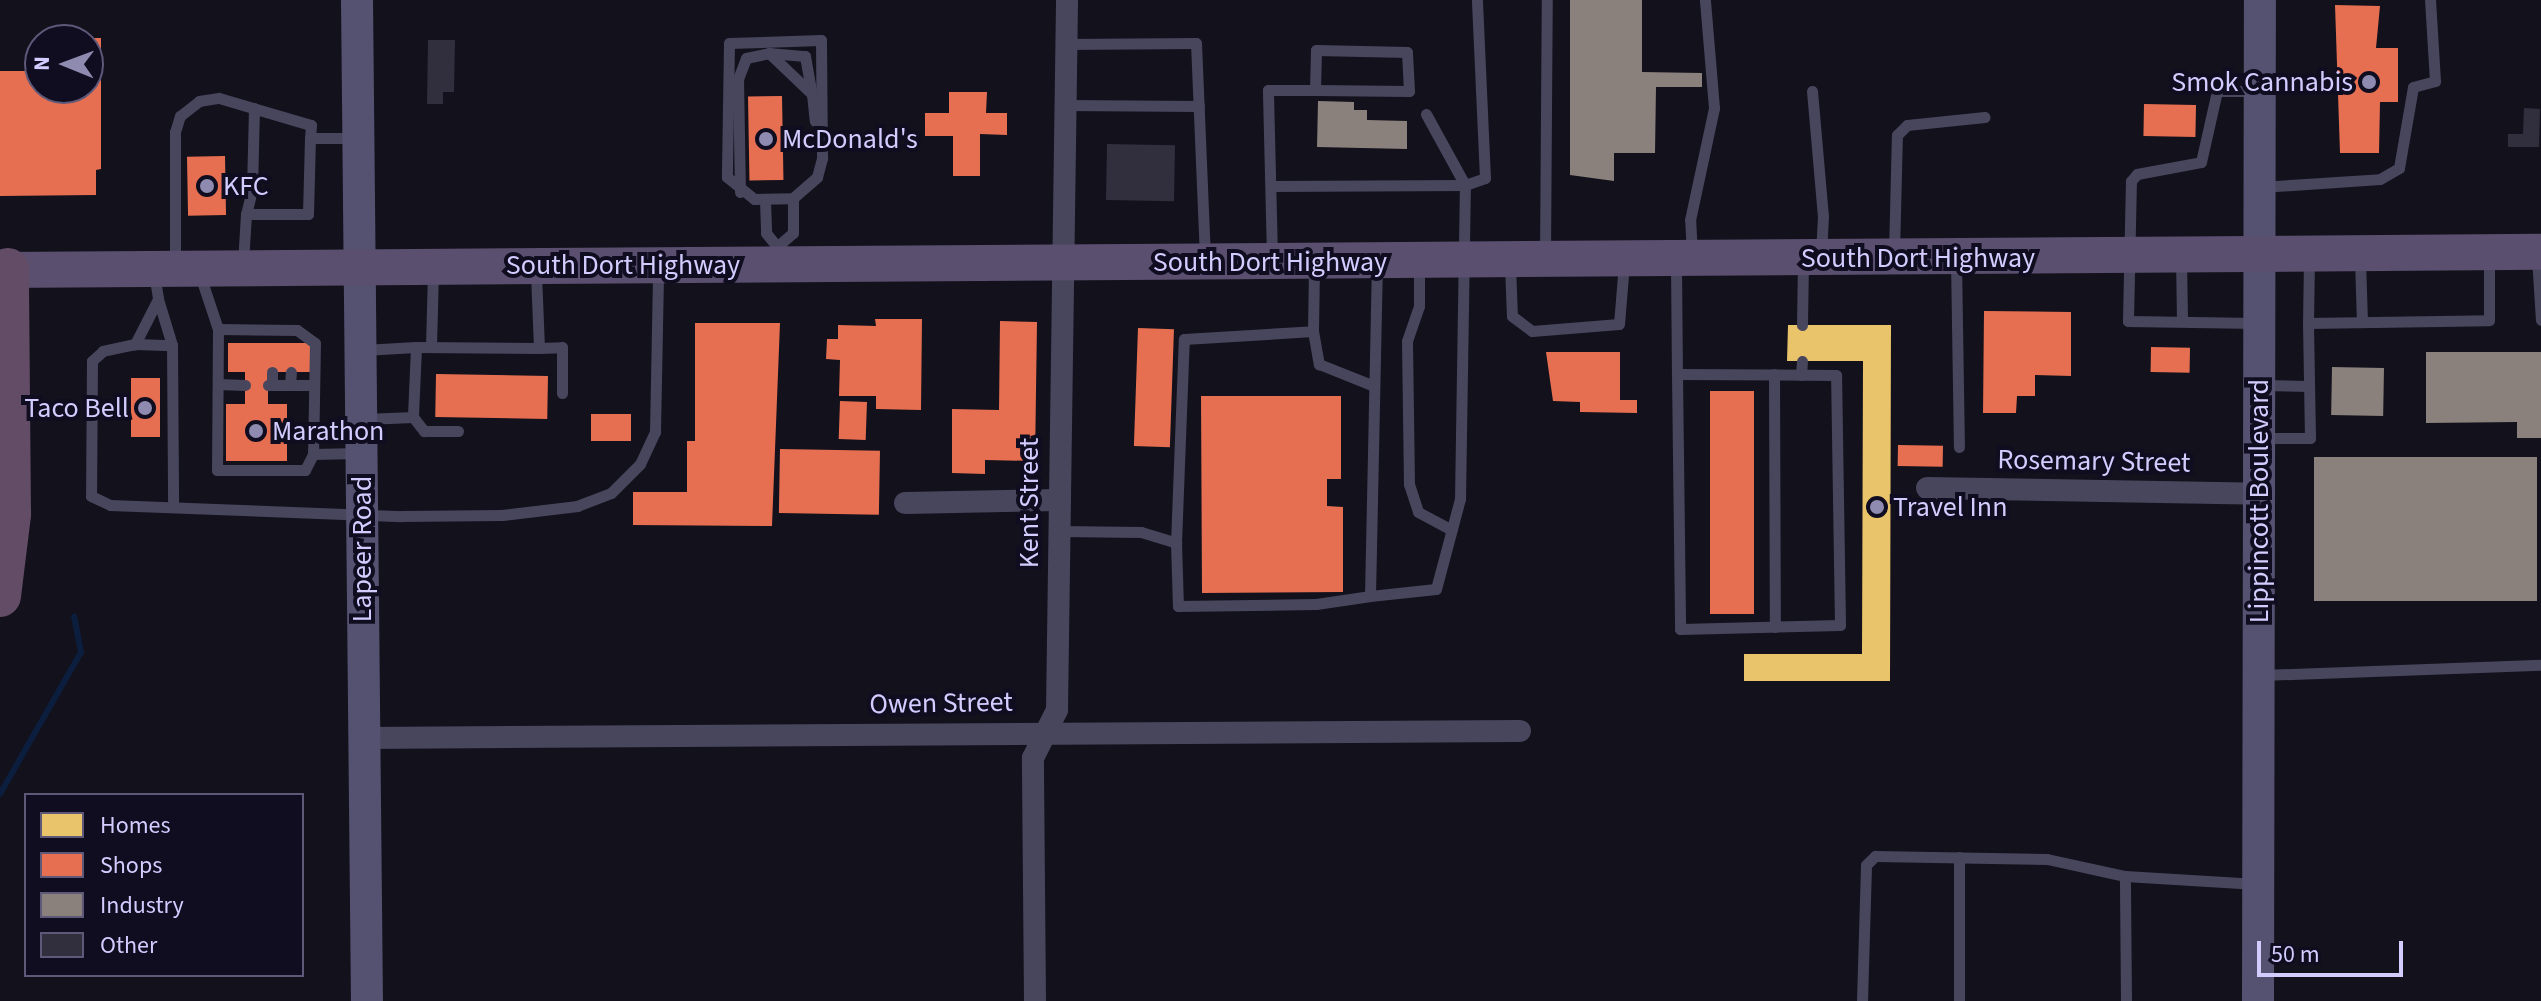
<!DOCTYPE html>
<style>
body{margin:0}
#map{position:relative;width:2541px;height:1001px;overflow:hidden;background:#13111c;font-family:"Source Sans 3",sans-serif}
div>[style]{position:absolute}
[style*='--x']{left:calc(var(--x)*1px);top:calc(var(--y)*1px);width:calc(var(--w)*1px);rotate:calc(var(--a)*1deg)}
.homes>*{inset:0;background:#e9c46a}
.shops>*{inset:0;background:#e76f51;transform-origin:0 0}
.industry>*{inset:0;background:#8a817c;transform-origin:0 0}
.stream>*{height:6px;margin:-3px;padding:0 3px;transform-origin:3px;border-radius:3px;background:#0c1e3e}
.building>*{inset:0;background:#312e3e;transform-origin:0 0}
.lane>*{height:11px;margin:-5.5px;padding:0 5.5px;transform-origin:5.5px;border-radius:5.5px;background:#47465d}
.street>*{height:22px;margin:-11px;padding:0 11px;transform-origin:11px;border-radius:11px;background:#47465d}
.secondary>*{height:32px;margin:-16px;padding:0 16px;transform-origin:16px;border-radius:16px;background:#545270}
.primary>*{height:36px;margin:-18px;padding:0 18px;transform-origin:18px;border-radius:18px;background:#5a4f6e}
.highway>*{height:42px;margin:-21px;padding:0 21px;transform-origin:21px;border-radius:21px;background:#634c66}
.dots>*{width:22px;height:22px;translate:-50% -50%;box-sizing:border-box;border:4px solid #100d20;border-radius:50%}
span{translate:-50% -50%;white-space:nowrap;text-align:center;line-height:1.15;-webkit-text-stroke:8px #100d20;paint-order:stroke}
.poi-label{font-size:28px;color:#d2ccff}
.right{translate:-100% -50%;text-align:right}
.left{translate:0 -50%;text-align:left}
.street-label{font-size:28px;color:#d2ccff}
.legend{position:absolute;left:24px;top:793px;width:280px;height:184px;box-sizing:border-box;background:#100d20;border:2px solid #5e5979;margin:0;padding:10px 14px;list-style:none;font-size:24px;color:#d2ccff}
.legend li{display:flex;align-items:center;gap:16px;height:40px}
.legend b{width:40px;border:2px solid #5e5979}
.north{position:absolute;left:24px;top:24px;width:80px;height:80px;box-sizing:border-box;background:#100d20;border:2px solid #5e5979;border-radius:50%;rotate:271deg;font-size:22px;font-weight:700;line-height:32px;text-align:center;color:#d2ccff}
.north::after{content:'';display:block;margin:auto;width:28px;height:36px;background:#8f8bb0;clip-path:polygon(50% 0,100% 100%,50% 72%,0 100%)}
.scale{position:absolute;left:2257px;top:941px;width:146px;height:36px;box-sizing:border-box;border:4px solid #d2ccff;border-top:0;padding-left:10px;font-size:24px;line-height:28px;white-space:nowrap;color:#d2ccff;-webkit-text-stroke:6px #100d20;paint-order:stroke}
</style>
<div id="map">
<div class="homes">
<i style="clip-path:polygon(1788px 325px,1891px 325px,1890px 681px,1744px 681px,1744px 654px,1862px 654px,1863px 361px,1787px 361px)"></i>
</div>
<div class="shops">
<i style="clip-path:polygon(2335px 5px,2380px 6px,2376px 48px,2398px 48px,2398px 102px,2380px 102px,2379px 153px,2340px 153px)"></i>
<i style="clip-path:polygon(88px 38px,101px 38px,101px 169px,96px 170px,96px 195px,0 196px,0 71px,40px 71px,40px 88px,88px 88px)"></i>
<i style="clip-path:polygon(949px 92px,987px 92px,986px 113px,1007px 113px,1007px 135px,980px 134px,980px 176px,953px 176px,953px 136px,925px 136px,925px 113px,949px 113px)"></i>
<i style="left:782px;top:96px;width:84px;height:34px;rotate:89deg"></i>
<i style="left:2144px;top:104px;width:52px;height:32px;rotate:1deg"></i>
<i style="left:225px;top:156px;width:59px;height:38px;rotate:89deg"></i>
<i style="clip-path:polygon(1984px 311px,2071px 312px,2071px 376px,2035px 375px,2035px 396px,2017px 396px,2016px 413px,1983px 413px)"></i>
<i style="clip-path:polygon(875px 319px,922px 319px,921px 410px,876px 409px,876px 396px,839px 396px,840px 360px,826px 359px,827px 339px,838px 339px,838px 325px,876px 326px)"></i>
<i style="clip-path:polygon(1000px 321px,1037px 322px,1035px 461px,985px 460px,985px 474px,952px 473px,952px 409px,999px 410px)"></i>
<i style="clip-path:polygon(695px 323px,780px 323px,772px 526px,633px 525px,633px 492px,687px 492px,687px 441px,695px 441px)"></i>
<i style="left:1138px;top:328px;width:36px;height:118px;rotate:2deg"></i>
<i style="clip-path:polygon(228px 343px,311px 343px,311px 372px,268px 372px,268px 404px,287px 404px,287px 461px,226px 461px,226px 404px,245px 404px,245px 372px,228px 372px)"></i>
<i style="left:2151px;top:347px;width:39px;height:25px;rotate:1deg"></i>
<i style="clip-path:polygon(1546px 352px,1620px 352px,1620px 400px,1637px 400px,1637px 413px,1580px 412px,1580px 402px,1553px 401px)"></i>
<i style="left:436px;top:374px;width:112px;height:43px;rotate:1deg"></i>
<i style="left:131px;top:378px;width:29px;height:59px"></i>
<i style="left:1710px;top:391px;width:44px;height:223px"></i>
<i style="clip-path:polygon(1201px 396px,1341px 396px,1341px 479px,1327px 479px,1327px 506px,1343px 507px,1343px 592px,1202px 593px)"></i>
<i style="left:840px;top:401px;width:27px;height:38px;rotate:2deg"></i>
<i style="left:591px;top:414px;width:40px;height:27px"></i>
<i style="left:1898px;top:445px;width:45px;height:21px;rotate:1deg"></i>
<i style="left:780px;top:449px;width:100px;height:64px;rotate:1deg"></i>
</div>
<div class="industry">
<i style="clip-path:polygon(1570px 0,1642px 0,1642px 72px,1702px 73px,1702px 87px,1656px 87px,1655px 153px,1614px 153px,1614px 181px,1570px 175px)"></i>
<i style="clip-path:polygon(1318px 101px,1354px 102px,1354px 110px,1367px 110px,1367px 120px,1407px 121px,1407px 149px,1317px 147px)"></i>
<i style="clip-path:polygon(2426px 352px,2541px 352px,2541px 438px,2517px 438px,2517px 422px,2426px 423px)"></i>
<i style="left:2332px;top:367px;width:52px;height:48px;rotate:1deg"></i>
<i style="left:2537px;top:457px;width:144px;height:223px;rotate:90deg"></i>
</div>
<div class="stream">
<i style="--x:0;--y:794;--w:163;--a:-60.3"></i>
<i style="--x:81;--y:652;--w:36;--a:-101"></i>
</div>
<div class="building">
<i style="clip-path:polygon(428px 40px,455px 40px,454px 92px,443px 92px,443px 104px,427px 104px)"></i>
<i style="clip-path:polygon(2524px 108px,2540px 109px,2539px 147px,2508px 147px,2508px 134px,2523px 134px)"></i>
<i style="left:1107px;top:144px;width:68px;height:56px;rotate:1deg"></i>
</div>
<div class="lane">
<i style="--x:1066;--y:44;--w:130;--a:-0.4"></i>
<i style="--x:1196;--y:43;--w:215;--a:87.6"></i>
<i style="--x:769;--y:53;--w:36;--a:5"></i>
<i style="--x:805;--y:56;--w:39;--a:80"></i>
<i style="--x:1812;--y:91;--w:125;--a:85"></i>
<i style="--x:1823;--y:216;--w:38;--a:93"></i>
<i style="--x:1065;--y:105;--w:134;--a:0.4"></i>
<i style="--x:254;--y:108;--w:82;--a:91.4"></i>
<i style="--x:252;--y:190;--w:25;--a:104"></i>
<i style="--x:246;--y:214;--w:62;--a:0"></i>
<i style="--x:308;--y:214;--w:76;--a:-88.5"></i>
<i style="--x:1272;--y:186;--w:193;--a:-0.3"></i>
<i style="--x:1465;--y:185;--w:21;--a:-19"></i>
<i style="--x:1485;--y:178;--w:178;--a:-92.6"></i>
<i style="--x:2261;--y:187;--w:119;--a:-3.8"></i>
<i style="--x:2380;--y:179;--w:22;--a:-30"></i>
<i style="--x:2399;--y:168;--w:82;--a:-80.2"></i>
<i style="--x:2413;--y:87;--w:23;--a:-15"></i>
<i style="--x:2435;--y:81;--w:81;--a:-93.5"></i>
<i style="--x:740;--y:192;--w:113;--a:-91"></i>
<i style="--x:738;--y:79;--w:22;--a:-69"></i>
<i style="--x:746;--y:58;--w:24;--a:-12"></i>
<i style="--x:769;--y:53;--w:59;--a:43.6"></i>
<i style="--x:812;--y:94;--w:27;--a:84"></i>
<i style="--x:765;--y:200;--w:33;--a:88"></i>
<i style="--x:766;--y:233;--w:21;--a:51"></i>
<i style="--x:779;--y:245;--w:18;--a:-41"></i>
<i style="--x:793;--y:233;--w:35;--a:-90"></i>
<i style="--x:793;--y:198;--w:32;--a:-41"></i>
<i style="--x:817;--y:177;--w:20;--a:-75"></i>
<i style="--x:822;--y:158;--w:118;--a:-90.5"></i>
<i style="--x:821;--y:40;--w:92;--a:178.1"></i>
<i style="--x:729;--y:43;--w:134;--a:90.9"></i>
<i style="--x:727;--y:177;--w:35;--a:39"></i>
<i style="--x:754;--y:199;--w:39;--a:-1"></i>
<i style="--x:1894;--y:254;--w:119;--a:-88.6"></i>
<i style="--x:1897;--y:135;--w:14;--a:-45"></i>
<i style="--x:1907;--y:125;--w:78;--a:-5.9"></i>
<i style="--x:1545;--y:255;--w:255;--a:-89.6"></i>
<i style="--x:1692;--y:255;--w:35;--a:-93"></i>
<i style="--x:1690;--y:220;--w:115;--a:-77.9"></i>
<i style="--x:1714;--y:108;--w:108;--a:-94.8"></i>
<i style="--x:1272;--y:257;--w:167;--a:-91.4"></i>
<i style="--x:1268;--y:90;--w:47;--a:0"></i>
<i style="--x:1315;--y:90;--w:94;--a:0.6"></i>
<i style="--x:1409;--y:91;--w:39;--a:-93"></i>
<i style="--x:1407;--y:52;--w:91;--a:-178.7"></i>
<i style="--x:1316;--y:50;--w:40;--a:91.4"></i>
<i style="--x:2181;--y:257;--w:64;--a:89.1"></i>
<i style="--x:2537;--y:257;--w:63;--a:86.4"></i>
<i style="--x:2360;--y:259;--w:63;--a:88.2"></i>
<i style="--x:1956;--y:260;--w:187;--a:89.1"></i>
<i style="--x:243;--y:263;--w:49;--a:-86.5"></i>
<i style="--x:1676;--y:264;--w:110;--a:89.5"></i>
<i style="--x:1677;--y:374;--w:255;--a:89.3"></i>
<i style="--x:1680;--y:629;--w:160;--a:-1.4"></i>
<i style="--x:1840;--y:625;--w:250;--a:-90.9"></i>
<i style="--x:1836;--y:375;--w:159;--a:-179.6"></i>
<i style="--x:1419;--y:265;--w:41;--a:90"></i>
<i style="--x:1419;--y:306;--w:37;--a:109"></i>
<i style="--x:1407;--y:341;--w:143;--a:89.2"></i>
<i style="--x:1409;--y:484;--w:29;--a:72"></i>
<i style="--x:1418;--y:512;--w:38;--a:28"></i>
<i style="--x:1510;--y:265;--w:51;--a:87.8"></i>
<i style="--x:1512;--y:316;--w:25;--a:37"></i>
<i style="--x:1532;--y:331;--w:87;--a:-4.6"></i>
<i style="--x:1619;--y:324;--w:61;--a:-85.3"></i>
<i style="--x:175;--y:266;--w:134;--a:-90"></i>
<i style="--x:175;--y:132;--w:17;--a:-73"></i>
<i style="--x:180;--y:116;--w:24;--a:-38"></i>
<i style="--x:199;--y:101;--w:20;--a:-9"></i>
<i style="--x:219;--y:98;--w:96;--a:16.4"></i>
<i style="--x:311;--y:125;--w:13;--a:94"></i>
<i style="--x:310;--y:138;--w:47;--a:0"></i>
<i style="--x:199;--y:272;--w:60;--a:71.6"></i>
<i style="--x:218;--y:329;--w:141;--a:90.4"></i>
<i style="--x:217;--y:470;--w:88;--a:0"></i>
<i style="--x:305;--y:470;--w:18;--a:-63"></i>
<i style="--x:313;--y:454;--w:46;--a:-1.2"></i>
<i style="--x:154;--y:273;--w:26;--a:81"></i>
<i style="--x:158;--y:299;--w:51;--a:117.1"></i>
<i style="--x:135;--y:344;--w:33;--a:168"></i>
<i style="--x:103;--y:351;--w:15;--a:138"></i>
<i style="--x:92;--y:361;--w:135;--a:90.4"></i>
<i style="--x:91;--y:496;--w:21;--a:25"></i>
<i style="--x:110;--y:505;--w:292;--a:2.2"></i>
<i style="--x:402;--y:516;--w:100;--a:-0.6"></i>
<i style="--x:502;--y:515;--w:76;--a:-6.8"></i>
<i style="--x:577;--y:506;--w:36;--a:-21"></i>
<i style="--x:611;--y:493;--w:41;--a:-45"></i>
<i style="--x:640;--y:464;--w:35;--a:-65"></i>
<i style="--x:655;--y:432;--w:162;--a:-88.9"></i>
<i style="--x:158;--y:299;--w:48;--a:73.1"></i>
<i style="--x:172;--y:345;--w:160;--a:89.6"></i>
<i style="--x:2256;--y:323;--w:128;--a:-179.1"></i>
<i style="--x:2128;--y:321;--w:140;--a:-88.8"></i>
<i style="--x:2131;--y:181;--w:9;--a:-49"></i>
<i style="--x:2137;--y:174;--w:65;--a:-10.6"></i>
<i style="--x:2201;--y:162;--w:73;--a:-77.3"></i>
<i style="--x:2217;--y:91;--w:39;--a:0"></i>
<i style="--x:2308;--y:323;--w:64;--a:-89.1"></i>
<i style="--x:1802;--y:325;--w:63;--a:-89.1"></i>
<i style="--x:218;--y:329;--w:79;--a:0.7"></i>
<i style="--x:297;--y:330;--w:22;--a:36"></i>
<i style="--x:315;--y:343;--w:111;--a:91"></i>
<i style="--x:1313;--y:331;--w:34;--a:80"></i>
<i style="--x:1319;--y:364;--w:59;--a:21.8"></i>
<i style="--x:135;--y:344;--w:37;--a:2"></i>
<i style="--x:416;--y:347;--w:123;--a:0.5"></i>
<i style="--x:539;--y:348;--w:76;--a:-92.3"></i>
<i style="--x:431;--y:347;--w:76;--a:-88.5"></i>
<i style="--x:539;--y:348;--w:23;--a:-2"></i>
<i style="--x:562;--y:347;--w:46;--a:90"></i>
<i style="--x:363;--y:350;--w:53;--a:-3.2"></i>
<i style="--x:416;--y:347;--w:70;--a:92.5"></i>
<i style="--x:413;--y:417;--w:48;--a:177.6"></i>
<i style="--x:272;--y:372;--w:13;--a:90"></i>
<i style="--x:1774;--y:374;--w:253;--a:89.8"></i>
<i style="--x:1801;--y:375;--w:14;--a:-86"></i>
<i style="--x:218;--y:384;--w:27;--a:2"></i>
<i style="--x:268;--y:385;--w:46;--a:0"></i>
<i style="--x:290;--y:385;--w:13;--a:-86"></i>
<i style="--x:2261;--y:385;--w:48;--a:1.2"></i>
<i style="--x:413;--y:417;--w:18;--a:52"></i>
<i style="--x:424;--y:431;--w:34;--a:0"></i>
<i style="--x:2262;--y:438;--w:48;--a:0"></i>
<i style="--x:2310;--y:438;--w:115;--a:-91"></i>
<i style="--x:2308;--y:323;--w:181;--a:-0.9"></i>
<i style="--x:2489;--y:320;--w:63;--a:-90"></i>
<i style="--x:1059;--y:531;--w:82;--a:0.7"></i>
<i style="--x:1141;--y:532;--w:37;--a:17"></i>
<i style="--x:1176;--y:543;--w:63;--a:88.2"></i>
<i style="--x:1178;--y:606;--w:138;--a:-0.8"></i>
<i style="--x:1316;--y:604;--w:55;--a:-8.4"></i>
<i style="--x:1370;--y:596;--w:330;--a:-88.8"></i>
<i style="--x:1176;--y:543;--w:204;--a:-87.8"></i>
<i style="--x:1184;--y:339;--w:129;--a:-3.5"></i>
<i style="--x:1313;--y:331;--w:67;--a:-89.1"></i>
<i style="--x:1370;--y:596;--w:66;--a:-6.1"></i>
<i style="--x:1436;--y:589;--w:93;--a:-75.1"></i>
<i style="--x:1460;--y:499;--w:314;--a:-89.1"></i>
<i style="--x:1465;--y:185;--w:81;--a:-118.8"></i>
<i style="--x:2262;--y:675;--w:279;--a:-2.1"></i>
<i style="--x:1862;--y:1001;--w:136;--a:-88.3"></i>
<i style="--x:1866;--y:865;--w:13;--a:-45"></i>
<i style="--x:1875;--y:856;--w:172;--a:1"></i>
<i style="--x:2047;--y:859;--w:80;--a:12.3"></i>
<i style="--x:1959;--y:1001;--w:144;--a:-90"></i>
<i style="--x:2126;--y:1001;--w:125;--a:-90.5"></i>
<i style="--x:2125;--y:876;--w:132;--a:3.5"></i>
</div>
<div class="street">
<i style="--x:1927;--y:488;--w:333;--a:1"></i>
<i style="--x:905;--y:503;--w:155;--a:-1.1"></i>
<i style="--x:363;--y:738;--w:1157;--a:-0.35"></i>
<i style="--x:1035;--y:1001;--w:243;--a:-90.5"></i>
<i style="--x:1033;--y:758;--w:54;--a:-63.4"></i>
<i style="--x:1057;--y:710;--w:710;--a:-89.19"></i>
</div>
<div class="secondary">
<i style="--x:357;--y:0;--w:1001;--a:89.43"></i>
<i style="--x:2258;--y:1001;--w:1001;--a:-89.89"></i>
</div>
<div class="primary">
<i style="--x:0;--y:270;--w:2541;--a:-0.41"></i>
</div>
<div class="highway">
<i style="--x:0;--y:596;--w:83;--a:-83"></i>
<i style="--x:10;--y:514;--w:245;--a:-90.5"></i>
</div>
<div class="dots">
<i style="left:2369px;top:82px;background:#8f8bb0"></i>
<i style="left:766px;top:139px;background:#8f8bb0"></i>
<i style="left:207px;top:186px;background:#8f8bb0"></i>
<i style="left:145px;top:408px;background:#8f8bb0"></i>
<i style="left:256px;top:431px;background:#8f8bb0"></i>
<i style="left:1877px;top:507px;background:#8f8bb0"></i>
</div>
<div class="poi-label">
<span class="right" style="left:2353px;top:82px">Smok Cannabis</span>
<span class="left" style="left:782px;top:139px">McDonald's</span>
<span class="left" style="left:223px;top:186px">KFC</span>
<span class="right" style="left:129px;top:408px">Taco Bell</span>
<span class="left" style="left:272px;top:431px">Marathon</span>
<span class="left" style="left:1893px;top:507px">Travel Inn</span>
</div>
<div class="street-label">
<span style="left:1918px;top:258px">South Dort Highway</span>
<span style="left:1270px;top:262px">South Dort Highway</span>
<span style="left:623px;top:265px">South Dort Highway</span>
<span style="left:2094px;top:461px;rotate:1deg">Rosemary Street</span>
<span style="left:2259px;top:501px;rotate:-90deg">Lippincott Boulevard</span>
<span style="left:1029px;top:503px;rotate:-90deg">Kent Street</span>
<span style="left:362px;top:549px;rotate:-90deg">Lapeer Road</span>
<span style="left:941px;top:703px;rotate:-1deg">Owen Street</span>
</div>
<ul class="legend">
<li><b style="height:22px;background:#e9c46a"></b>Homes</li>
<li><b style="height:22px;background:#e76f51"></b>Shops</li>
<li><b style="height:22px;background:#8a817c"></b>Industry</li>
<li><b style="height:22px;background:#312e3e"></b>Other</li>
</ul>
<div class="north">N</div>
<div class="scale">50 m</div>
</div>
